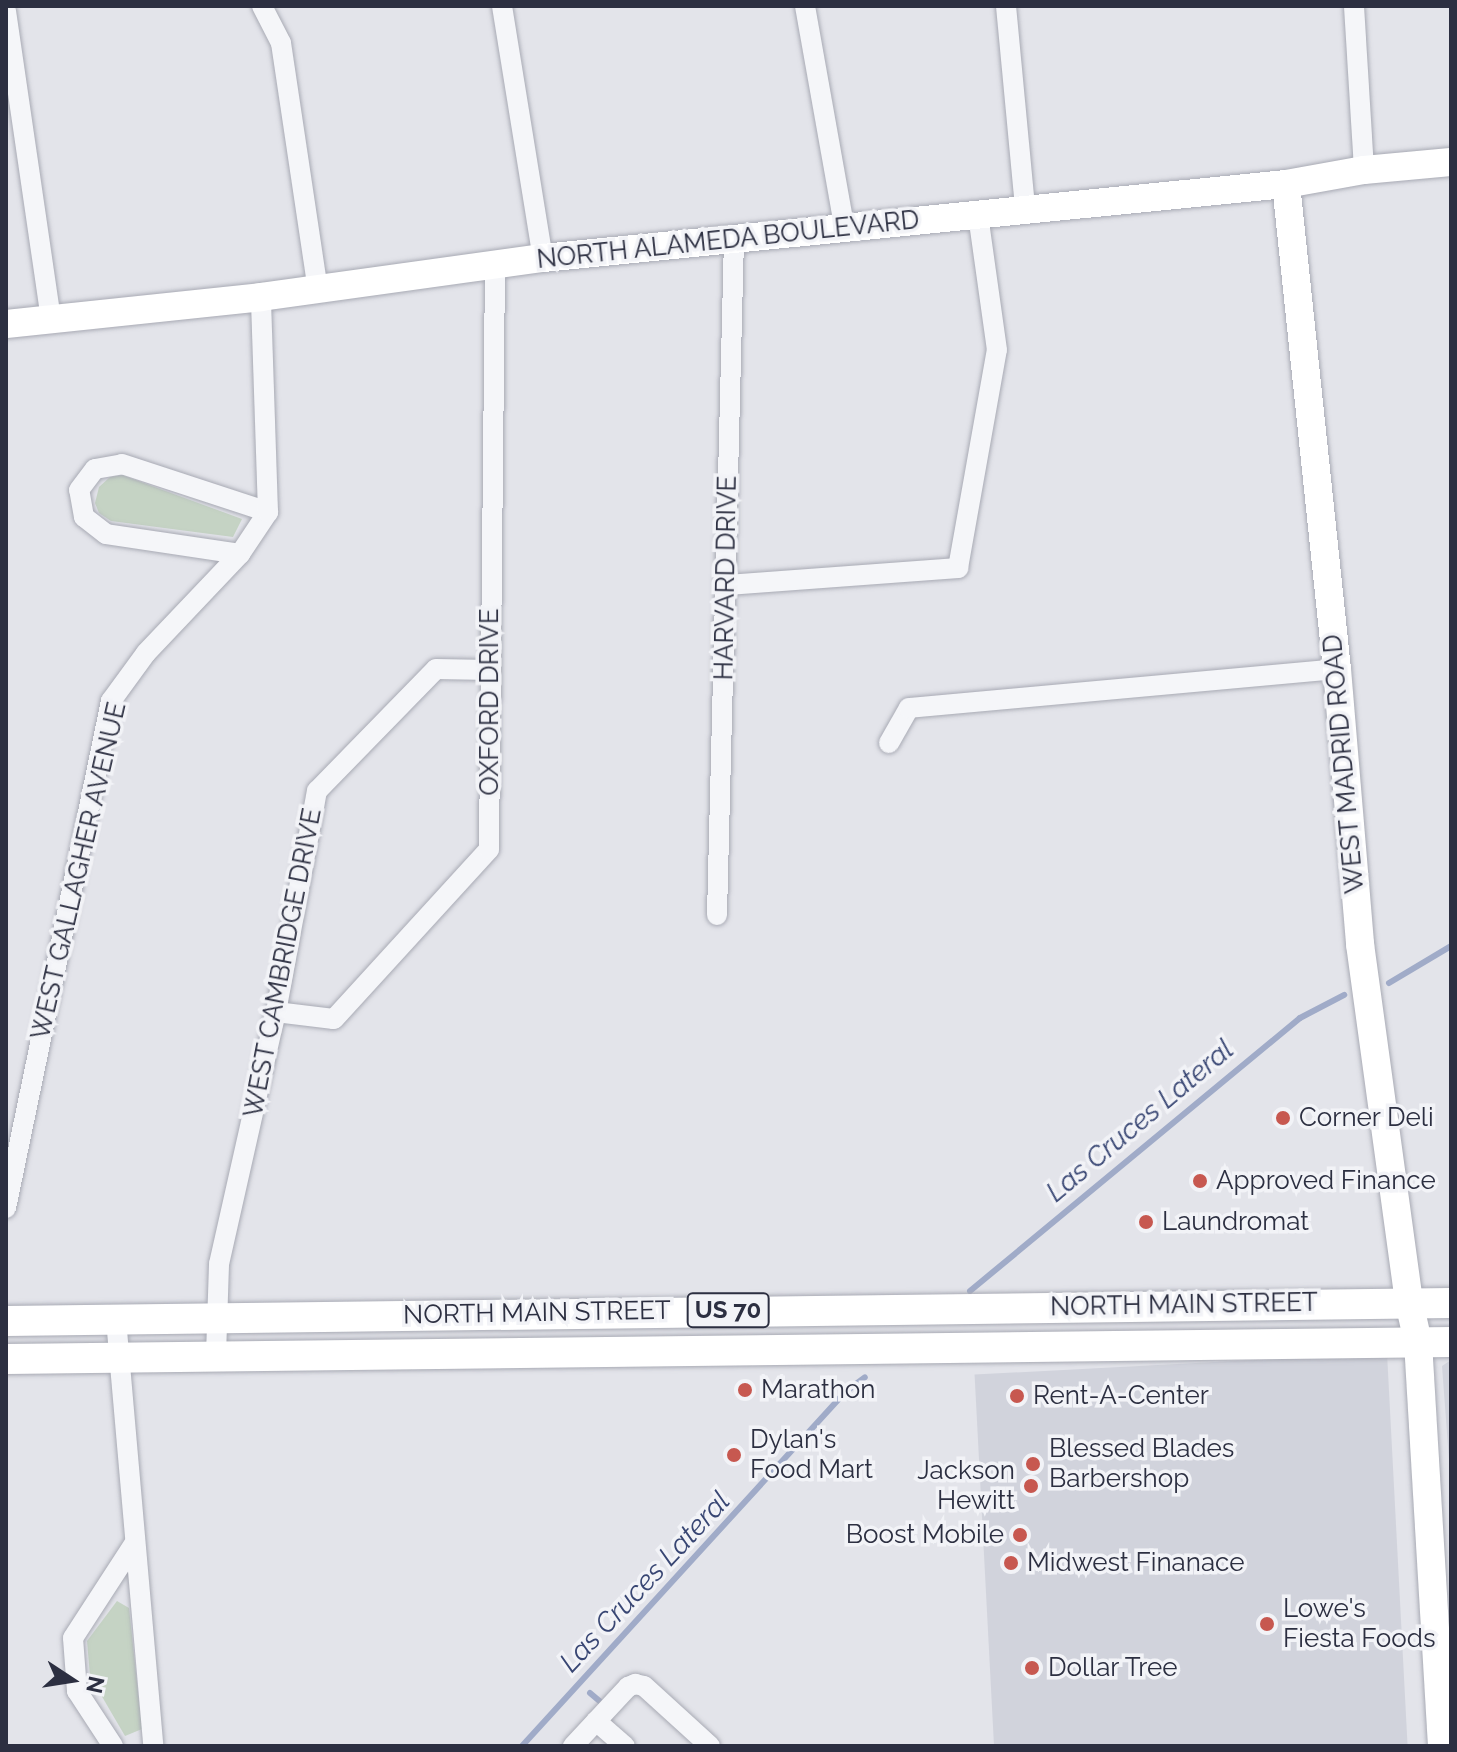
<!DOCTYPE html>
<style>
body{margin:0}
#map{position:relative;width:1457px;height:1752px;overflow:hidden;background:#e3e4ea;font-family:Raleway,sans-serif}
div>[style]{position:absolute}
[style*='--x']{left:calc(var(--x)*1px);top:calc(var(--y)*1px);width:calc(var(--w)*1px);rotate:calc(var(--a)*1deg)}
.built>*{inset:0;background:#d1d3dc;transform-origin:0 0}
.green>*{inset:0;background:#c5d3c4}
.stream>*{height:6px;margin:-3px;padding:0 3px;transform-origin:3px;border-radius:3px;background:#a0abc8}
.roads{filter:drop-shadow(0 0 2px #a8aab4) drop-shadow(0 0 2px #a8aab4)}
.street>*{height:20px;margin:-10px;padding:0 10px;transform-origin:10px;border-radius:10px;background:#f5f6f9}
.secondary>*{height:28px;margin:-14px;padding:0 14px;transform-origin:14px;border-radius:14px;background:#fff}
.primary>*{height:30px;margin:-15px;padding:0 15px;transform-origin:15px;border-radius:15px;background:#fff}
.dots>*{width:22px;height:22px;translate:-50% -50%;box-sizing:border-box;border:4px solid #f2f3f7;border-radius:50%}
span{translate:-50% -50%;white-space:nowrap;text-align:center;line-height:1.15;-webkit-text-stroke:7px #f2f3f7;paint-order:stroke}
.shield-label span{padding:2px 6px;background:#f2f3f7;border:2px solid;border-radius:6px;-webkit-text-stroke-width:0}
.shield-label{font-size:24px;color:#2c2f41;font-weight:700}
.street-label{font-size:26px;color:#2c2f41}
.poi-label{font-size:26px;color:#2c2f41}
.left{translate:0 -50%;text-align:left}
.right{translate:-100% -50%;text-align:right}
.water-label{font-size:28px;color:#384673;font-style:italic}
.frame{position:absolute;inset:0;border:8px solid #2c2f41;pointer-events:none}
.north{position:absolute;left:32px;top:1640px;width:80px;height:80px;-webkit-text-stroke:6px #f2f3f7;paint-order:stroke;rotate:102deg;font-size:22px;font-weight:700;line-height:32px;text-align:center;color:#2c2f41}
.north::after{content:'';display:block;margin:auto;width:28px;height:36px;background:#2c2f41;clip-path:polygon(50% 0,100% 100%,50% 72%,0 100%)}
</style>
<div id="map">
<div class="built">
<i style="left:1387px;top:1353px;width:394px;height:413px;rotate:87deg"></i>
<i style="clip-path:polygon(1451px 1360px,1451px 1486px,1442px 1366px)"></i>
</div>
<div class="green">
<i style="clip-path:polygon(122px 475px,242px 519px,233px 537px,111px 521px,99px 513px,95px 503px,99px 487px,110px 477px)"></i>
<i style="clip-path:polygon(117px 1601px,129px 1608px,142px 1729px,125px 1736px,90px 1676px,87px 1641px)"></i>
</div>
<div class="stream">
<i style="--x:1389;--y:983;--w:72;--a:-30.8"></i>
<i style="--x:970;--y:1291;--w:428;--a:-39.6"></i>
<i style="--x:1300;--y:1018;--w:50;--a:-27.6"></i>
<i style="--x:590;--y:1693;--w:17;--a:40"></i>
<i style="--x:522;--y:1746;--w:478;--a:-47.6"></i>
<i style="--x:844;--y:1393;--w:26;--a:-37"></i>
</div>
<div class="roads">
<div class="street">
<i style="--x:262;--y:6;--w:42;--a:62.8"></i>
<i style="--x:281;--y:43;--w:250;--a:81.5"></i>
<i style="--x:502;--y:6;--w:255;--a:80.8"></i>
<i style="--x:805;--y:6;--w:223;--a:79.9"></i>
<i style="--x:1006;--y:6;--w:203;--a:84.6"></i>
<i style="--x:1354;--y:6;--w:164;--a:86.5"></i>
<i style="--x:6;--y:11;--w:310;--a:81.7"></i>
<i style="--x:240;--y:554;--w:135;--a:-171.5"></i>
<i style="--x:106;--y:534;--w:28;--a:-142"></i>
<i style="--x:84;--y:517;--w:27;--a:-100"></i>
<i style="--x:79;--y:490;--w:26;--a:-53"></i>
<i style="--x:95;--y:469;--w:27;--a:-10"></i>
<i style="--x:122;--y:464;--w:154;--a:18.2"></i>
<i style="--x:727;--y:585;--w:232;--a:-4.2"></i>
<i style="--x:958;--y:568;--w:221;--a:-79.9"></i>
<i style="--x:997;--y:350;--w:137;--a:-98"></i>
<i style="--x:889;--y:743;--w:40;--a:-60.3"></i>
<i style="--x:909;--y:708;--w:430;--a:-5.2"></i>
<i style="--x:717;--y:915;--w:674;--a:-88.56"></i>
<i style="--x:276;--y:1012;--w:58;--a:6.9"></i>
<i style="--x:334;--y:1019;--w:230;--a:-47.6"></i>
<i style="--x:489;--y:849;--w:583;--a:-89.41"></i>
<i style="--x:6;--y:1208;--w:518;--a:-78.3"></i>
<i style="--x:111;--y:701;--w:59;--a:-53.9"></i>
<i style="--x:146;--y:653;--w:137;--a:-46.5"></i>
<i style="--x:240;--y:554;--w:50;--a:-56.3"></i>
<i style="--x:268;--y:512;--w:215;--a:-91.9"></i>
<i style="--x:116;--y:1319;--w:429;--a:85"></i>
<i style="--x:216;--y:1355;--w:91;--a:-88.1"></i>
<i style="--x:219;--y:1264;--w:258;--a:-77.3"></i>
<i style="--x:276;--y:1012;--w:225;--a:-79.5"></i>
<i style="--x:317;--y:791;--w:170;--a:-45.7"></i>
<i style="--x:436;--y:669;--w:54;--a:1.1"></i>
<i style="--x:596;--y:1721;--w:38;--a:41"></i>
<i style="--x:113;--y:1746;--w:66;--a:-123.2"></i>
<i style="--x:77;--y:1691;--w:53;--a:-94.3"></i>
<i style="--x:73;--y:1638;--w:112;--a:-57"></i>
<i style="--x:573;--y:1746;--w:81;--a:-47"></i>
<i style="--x:628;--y:1687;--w:8;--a:-23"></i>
<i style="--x:635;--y:1684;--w:9;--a:13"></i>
<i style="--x:644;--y:1686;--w:89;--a:42.3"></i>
</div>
<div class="secondary">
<i style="--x:1286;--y:184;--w:488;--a:84"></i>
<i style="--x:1337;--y:669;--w:276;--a:85.2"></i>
<i style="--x:1360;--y:944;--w:361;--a:82.2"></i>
<i style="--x:1409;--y:1302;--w:41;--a:77.3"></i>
<i style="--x:1418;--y:1342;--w:405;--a:86.6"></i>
<i style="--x:6;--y:324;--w:256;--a:-6"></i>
<i style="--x:261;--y:297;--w:285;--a:-7.9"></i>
<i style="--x:543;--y:258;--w:747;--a:-5.69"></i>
<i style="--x:1286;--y:184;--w:79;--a:-10.2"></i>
<i style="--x:1364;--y:170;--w:87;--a:-5.3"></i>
</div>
<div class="primary">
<i style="--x:6;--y:1321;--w:1445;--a:-0.71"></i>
<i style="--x:6;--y:1359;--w:1445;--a:-0.67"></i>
</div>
</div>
<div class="dots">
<i style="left:1283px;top:1118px;background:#c75850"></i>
<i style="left:1200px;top:1181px;background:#c75850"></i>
<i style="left:1146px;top:1222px;background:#c75850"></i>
<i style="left:745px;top:1390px;background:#c75850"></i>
<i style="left:1017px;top:1396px;background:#c75850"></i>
<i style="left:734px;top:1455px;background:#c75850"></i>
<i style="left:1033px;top:1464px;background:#c75850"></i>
<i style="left:1031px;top:1486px;background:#c75850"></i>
<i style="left:1020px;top:1535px;background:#c75850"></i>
<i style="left:1011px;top:1563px;background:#c75850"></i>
<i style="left:1267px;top:1624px;background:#c75850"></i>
<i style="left:1032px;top:1668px;background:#c75850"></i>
</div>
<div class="shield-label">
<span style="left:728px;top:1310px">US 70</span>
</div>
<div class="street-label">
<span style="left:728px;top:240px;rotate:-6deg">NORTH ALAMEDA BOULEVARD</span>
<span style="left:726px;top:578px;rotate:-89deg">HARVARD DRIVE</span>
<span style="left:490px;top:702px;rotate:-90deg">OXFORD DRIVE</span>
<span style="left:1344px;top:764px;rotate:-95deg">WEST MADRID ROAD</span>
<span style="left:79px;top:871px;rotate:-77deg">WEST GALLAGHER AVENUE</span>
<span style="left:283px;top:963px;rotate:-79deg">WEST CAMBRIDGE DRIVE</span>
<span style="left:1184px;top:1305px;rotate:-1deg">NORTH MAIN STREET</span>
<span style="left:537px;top:1313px;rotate:-1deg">NORTH MAIN STREET</span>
</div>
<div class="poi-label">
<span class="left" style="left:1299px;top:1118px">Corner Deli</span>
<span class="left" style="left:1216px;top:1181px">Approved Finance</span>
<span class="left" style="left:1162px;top:1222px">Laundromat</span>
<span class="left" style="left:761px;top:1390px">Marathon</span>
<span class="left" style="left:1033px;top:1396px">Rent-A-Center</span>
<span class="left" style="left:750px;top:1455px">Dylan's<br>Food Mart</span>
<span class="left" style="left:1049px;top:1464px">Blessed Blades<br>Barbershop</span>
<span class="right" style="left:1015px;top:1486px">Jackson<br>Hewitt</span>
<span class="right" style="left:1004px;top:1535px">Boost Mobile</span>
<span class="left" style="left:1027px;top:1563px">Midwest Finanace</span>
<span class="left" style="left:1283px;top:1624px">Lowe's<br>Fiesta Foods</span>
<span class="left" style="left:1048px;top:1668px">Dollar Tree</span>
</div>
<div class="water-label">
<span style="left:1140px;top:1121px;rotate:-40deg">Las Cruces Lateral</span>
<span style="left:645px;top:1582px;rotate:-47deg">Las Cruces Lateral</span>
</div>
<div class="frame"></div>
<div class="north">N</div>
</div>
